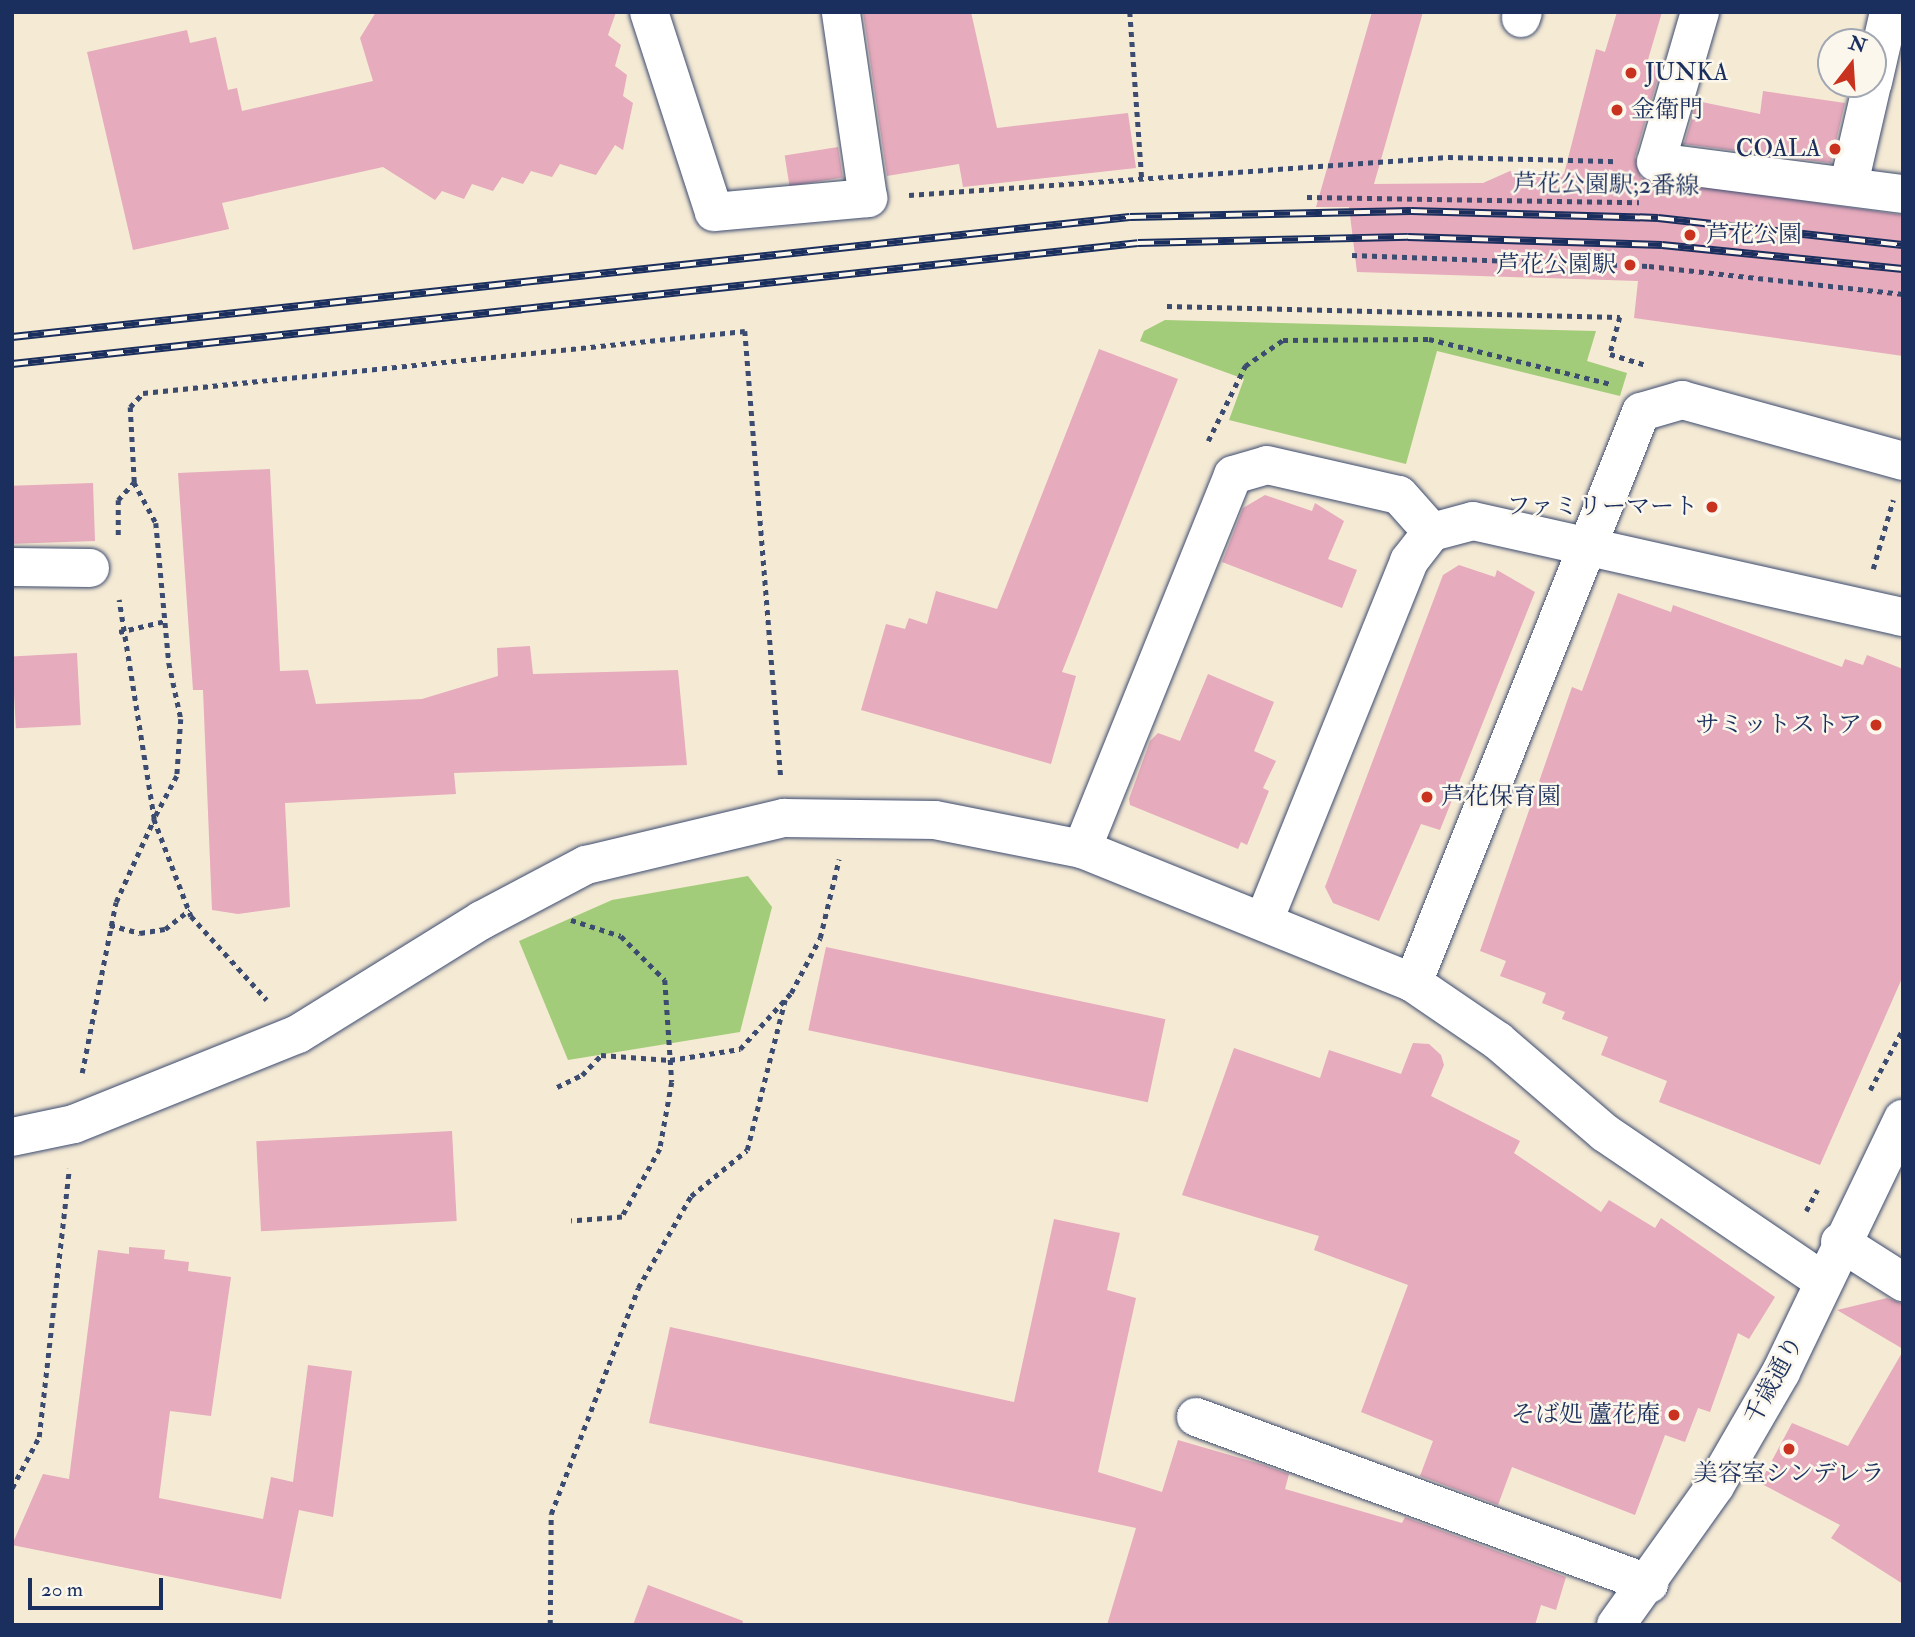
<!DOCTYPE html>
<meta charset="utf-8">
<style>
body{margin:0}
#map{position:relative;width:1915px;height:1637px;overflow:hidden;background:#f5ead4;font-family:"IM FELL Double Pica","Noto Serif JP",serif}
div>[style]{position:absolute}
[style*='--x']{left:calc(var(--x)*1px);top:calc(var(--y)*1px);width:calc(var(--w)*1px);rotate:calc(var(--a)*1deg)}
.green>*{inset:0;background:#a2cc79}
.building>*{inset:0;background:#e6abbc;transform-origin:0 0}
.path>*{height:4.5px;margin-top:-2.25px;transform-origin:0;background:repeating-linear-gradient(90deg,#3c4b70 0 5px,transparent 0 10px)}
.roads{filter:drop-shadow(0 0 2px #3c4b70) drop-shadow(0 0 2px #3c4b70)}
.minor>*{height:38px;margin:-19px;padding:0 19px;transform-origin:19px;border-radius:19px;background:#fff}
.rail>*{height:8px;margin-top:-4px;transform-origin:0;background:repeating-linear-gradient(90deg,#fbf7ec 0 16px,#1b2f5e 0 32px);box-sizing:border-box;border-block:2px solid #1b2f5e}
.dots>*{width:19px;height:19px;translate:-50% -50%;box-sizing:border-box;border:4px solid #fbf7ec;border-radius:50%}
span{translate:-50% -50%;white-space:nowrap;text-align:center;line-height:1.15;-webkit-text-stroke:5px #fbf7ec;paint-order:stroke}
.poi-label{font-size:24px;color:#1b2f5e}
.left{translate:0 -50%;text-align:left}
.right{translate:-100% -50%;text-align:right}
.street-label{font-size:24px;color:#1b2f5e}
.frame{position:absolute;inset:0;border:14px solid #1b2f5e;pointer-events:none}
.north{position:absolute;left:1817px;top:28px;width:70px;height:70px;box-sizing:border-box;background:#fbf7ec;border:2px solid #a1a7b3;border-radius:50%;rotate:17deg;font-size:19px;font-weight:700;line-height:28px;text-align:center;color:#1b2f5e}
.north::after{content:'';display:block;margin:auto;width:24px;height:32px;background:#c8321e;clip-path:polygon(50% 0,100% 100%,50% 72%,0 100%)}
.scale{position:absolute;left:28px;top:1578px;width:135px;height:32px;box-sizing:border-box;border:4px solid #1b2f5e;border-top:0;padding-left:9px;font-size:21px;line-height:24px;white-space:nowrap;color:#1b2f5e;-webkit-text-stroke:5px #fbf7ec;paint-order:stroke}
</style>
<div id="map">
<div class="green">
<i style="clip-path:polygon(1165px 320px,1596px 331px,1587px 361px,1627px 373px,1620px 396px,1437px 351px,1406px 464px,1229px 420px,1244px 379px,1140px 341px,1144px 331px)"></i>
<i style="clip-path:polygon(748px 876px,772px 907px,740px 1032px,568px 1060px,519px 941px,612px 900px)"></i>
</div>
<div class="building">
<i style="clip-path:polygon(376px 12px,616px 12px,608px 35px,621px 45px,615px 66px,627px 75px,623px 96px,633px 103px,623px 150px,615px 145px,596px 175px,560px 164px,552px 177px,531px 171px,523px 184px,502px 177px,493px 191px,472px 184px,464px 199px,442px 191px,435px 200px,383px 167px,222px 203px,229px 229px,133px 250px,87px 52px,187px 30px,190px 43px,216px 37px,228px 90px,237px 88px,242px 111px,373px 81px,360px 38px)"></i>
<i style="clip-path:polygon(863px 12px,971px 12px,997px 128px,1128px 113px,1136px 168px,963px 187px,959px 164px,887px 176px)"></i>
<i style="clip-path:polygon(1372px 12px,1423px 12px,1374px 184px,1483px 183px,1510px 171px,1564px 174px,1596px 49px,1605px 52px,1617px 12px,1662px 12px,1647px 63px,1661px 67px,1635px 157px,1641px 178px,1903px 215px,1903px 356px,1634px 318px,1638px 281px,1357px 272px,1349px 207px,1316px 207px)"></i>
<i style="clip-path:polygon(1763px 91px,1845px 103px,1831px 163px,1684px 144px,1697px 101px,1760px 114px)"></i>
<i style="left:838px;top:147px;width:31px;height:54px;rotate:81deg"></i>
<i style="clip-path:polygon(1099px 349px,1178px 379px,1062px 672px,1076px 676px,1051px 764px,861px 710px,886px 624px,905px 629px,909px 618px,927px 624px,936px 591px,997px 609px)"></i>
<i style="clip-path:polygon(270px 469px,280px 671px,308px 670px,316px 704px,422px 699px,498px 676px,497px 648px,530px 646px,533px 674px,678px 670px,687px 765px,454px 773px,456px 794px,285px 803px,290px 907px,238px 914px,212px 910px,203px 690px,193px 690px,178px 473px)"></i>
<i style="left:93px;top:483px;width:58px;height:81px;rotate:88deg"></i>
<i style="clip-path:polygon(1265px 495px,1312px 511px,1315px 503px,1344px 521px,1328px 559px,1357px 570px,1342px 608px,1222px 562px,1243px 508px)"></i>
<i style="clip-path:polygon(1459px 565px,1495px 577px,1497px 570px,1535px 592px,1440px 830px,1421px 824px,1379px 921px,1333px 903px,1325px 887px,1443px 575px)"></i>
<i style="clip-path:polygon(1618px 593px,1671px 612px,1673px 605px,1842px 667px,1845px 659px,1863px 665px,1867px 655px,1903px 669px,1903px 976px,1820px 1165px,1659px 1102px,1667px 1081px,1601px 1055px,1608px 1037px,1562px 1019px,1565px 1012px,1542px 1003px,1546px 993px,1500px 976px,1506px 961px,1480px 951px,1572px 687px,1582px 691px)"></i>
<i style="left:77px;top:653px;width:72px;height:65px;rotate:87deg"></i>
<i style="clip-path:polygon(1208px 674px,1274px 702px,1254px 751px,1276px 761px,1263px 788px,1269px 791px,1247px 845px,1241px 842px,1238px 849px,1130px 805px,1129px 799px,1150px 741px,1158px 733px,1180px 741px)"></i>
<i style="left:826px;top:947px;width:347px;height:85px;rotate:12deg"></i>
<i style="clip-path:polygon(1413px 1043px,1429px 1044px,1441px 1055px,1444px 1065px,1431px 1096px,1520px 1141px,1514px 1153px,1601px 1212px,1609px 1200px,1655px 1228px,1661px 1218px,1775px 1297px,1749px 1339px,1738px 1333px,1710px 1412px,1698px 1408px,1685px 1442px,1665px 1435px,1635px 1515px,1512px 1467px,1498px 1505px,1420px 1476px,1433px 1441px,1361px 1412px,1408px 1285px,1314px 1250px,1319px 1236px,1182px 1195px,1234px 1048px,1320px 1078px,1329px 1050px,1401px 1074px)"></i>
<i style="left:452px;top:1131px;width:90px;height:196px;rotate:87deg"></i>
<i style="clip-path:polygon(1054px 1219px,1120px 1233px,1107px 1290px,1136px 1298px,1098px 1472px,1162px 1492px,1178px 1440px,1264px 1465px,1289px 1474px,1285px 1489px,1402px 1523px,1405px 1517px,1566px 1577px,1556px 1610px,1541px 1605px,1535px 1625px,1107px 1625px,1136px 1528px,649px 1423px,670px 1327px,1014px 1402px)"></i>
<i style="clip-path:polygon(129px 1247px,165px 1250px,164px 1259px,189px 1262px,188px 1271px,231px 1277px,211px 1416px,170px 1411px,159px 1498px,263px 1519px,271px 1477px,293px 1482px,308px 1365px,352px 1371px,333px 1517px,299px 1510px,281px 1599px,12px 1545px,43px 1474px,69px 1479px,98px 1250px,129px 1254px)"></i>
<i style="clip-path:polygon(1887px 1298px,1903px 1304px,1903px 1349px,1837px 1310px)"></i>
<i style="clip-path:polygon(1903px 1351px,1903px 1584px,1831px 1538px,1840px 1525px,1760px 1483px,1792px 1423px,1848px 1446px)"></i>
<i style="clip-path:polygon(648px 1585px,743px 1621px,742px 1625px,633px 1625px)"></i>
</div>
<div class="path">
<i style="--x:1130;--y:12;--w:168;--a:85.9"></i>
<i style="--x:909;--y:195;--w:540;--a:-4.03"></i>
<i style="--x:1448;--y:157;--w:169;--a:1.4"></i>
<i style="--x:1307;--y:197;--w:332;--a:0.9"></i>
<i style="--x:1352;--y:255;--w:297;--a:2.1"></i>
<i style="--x:1649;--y:266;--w:256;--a:6.3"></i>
<i style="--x:1167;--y:306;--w:453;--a:1.4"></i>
<i style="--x:1620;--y:317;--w:38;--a:105"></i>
<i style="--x:1610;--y:354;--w:39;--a:17"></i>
<i style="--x:1208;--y:441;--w:84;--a:-63.7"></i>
<i style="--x:1245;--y:366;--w:46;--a:-34.4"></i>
<i style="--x:1283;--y:340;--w:146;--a:-0.4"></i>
<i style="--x:1429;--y:339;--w:187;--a:13.9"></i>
<i style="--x:134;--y:482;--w:47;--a:61.8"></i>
<i style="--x:156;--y:523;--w:141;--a:84.7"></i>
<i style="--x:169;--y:663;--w:57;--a:77.9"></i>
<i style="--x:181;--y:719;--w:57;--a:94"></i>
<i style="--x:177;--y:776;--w:49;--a:118.1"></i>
<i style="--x:154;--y:819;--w:104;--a:69.1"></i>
<i style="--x:191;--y:916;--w:113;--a:47.9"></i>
<i style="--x:118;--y:535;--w:35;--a:-90"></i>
<i style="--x:118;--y:500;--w:24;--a:-48"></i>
<i style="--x:134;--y:482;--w:75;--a:-93.1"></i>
<i style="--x:130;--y:407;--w:19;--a:-47"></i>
<i style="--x:143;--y:393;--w:605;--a:-5.88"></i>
<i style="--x:745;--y:331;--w:446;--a:85.4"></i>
<i style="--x:1873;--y:569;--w:72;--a:-73.8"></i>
<i style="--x:119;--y:632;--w:47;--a:-13.4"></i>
<i style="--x:571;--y:920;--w:52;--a:17.7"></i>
<i style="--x:621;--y:936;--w:62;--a:45"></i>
<i style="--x:665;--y:980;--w:102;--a:86.1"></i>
<i style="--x:672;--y:1082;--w:68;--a:100.2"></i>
<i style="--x:660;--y:1149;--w:78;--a:119.2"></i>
<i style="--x:622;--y:1217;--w:51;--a:175.5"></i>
<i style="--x:110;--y:925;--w:31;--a:15"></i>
<i style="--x:140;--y:933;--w:25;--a:-9"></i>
<i style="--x:165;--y:929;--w:31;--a:-38"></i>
<i style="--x:82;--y:1073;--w:174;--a:-78.8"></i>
<i style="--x:116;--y:902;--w:91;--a:-65.4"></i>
<i style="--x:154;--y:819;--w:222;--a:-99.1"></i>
<i style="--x:557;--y:1087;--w:28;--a:-26"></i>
<i style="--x:582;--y:1075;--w:28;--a:-46"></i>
<i style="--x:601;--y:1055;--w:69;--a:4.1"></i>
<i style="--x:670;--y:1060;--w:71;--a:-8.9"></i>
<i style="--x:740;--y:1049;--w:76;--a:-47.7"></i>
<i style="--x:791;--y:993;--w:62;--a:-62.2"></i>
<i style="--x:820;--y:938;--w:81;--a:-76.5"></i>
<i style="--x:1870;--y:1090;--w:69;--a:-61.6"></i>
<i style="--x:1806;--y:1211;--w:24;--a:-62"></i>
<i style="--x:12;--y:1488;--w:58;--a:-62.1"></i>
<i style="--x:39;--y:1437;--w:270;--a:-83.6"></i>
<i style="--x:550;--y:1625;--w:111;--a:-89.5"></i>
<i style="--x:551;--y:1514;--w:242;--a:-68.9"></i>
<i style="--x:638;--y:1288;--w:106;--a:-60.1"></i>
<i style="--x:691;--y:1196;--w:72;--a:-39.4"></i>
<i style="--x:747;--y:1150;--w:155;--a:-75.8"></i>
</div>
<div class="roads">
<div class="minor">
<i style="--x:649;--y:12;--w:210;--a:72"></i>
<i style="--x:714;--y:212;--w:155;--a:-5.2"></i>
<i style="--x:868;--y:198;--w:188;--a:-98.3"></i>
<i style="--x:1700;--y:12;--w:156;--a:106.3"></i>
<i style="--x:1656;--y:162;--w:249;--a:7.4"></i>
<i style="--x:1521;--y:18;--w:6;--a:-72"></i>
<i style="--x:1873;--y:82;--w:72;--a:-77.1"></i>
<i style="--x:1849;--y:184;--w:103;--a:-77"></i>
<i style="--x:12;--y:567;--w:78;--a:0.7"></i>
<i style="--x:1082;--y:849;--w:403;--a:-68"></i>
<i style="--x:1233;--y:475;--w:35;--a:-16"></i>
<i style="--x:1267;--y:465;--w:135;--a:12.8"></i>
<i style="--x:1399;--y:495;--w:50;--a:48.3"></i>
<i style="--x:1265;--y:918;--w:385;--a:-68"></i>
<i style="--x:1409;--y:561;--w:37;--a:-52"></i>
<i style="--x:1432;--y:532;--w:42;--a:-15"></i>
<i style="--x:1473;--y:521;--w:441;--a:12.6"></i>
<i style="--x:1413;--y:983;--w:615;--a:-68.23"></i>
<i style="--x:1641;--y:412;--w:43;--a:-16.3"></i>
<i style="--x:1682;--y:400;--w:229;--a:15.4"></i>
<i style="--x:12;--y:1137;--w:63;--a:-11.8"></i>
<i style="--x:74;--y:1124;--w:241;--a:-21.9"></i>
<i style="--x:298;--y:1034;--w:216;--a:-31.8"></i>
<i style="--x:482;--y:920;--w:118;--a:-27.9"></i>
<i style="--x:586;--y:865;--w:204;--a:-13.4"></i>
<i style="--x:784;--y:818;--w:151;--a:0.8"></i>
<i style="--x:935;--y:820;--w:150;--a:11.2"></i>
<i style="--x:1082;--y:849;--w:357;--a:22"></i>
<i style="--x:1413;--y:983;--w:103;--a:34.3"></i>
<i style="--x:1498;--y:1041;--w:141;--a:40.7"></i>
<i style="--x:1605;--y:1133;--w:263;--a:34.2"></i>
<i style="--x:1840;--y:1242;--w:75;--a:32.4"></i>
<i style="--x:1196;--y:1417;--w:483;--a:20.2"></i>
<i style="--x:1616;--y:1625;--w:171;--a:-54.5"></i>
<i style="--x:1715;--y:1486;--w:132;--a:-59.9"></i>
<i style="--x:1781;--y:1372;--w:281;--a:-64.3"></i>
</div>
</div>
<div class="rail">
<i style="--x:12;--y:337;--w:1124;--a:-6.13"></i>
<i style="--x:1130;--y:217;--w:281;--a:-1.2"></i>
<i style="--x:1411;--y:211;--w:247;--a:1.6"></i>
<i style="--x:1658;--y:218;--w:246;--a:6.3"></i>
<i style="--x:12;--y:364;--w:1132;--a:-6.13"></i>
<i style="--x:1138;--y:243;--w:270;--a:-1.3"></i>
<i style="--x:1408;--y:237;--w:254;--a:1.8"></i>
<i style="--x:1662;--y:245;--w:242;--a:5.7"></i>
</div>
<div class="dots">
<i style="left:1631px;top:73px;background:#c8321e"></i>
<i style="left:1617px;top:110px;background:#c8321e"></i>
<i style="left:1835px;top:149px;background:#c8321e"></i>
<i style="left:1690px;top:235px;background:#c8321e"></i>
<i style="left:1630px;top:265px;background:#c8321e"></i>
<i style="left:1712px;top:507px;background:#c8321e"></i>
<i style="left:1876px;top:725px;background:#c8321e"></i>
<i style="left:1427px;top:797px;background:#c8321e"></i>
<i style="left:1674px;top:1415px;background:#c8321e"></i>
<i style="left:1789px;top:1449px;background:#c8321e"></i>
</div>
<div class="poi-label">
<span class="left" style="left:1645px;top:73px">JUNKA</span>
<span class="left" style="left:1631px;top:110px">金衛門</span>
<span class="right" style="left:1821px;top:149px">COALA</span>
<span class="left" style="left:1706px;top:235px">芦花公園</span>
<span class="right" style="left:1616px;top:265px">芦花公園駅</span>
<span class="right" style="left:1698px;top:507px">ファミリーマート</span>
<span class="right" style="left:1862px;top:725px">サミットストア</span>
<span class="left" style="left:1441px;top:797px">芦花保育園</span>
<span class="right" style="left:1660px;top:1415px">そば処 蘆花庵</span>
<span style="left:1789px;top:1474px">美容室シンデレラ</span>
</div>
<div class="street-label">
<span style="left:1606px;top:185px;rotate:1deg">芦花公園駅;2番線</span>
<span style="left:1774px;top:1380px;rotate:-62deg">千歳通り</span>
</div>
<div class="frame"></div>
<div class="north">N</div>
<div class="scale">20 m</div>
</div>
